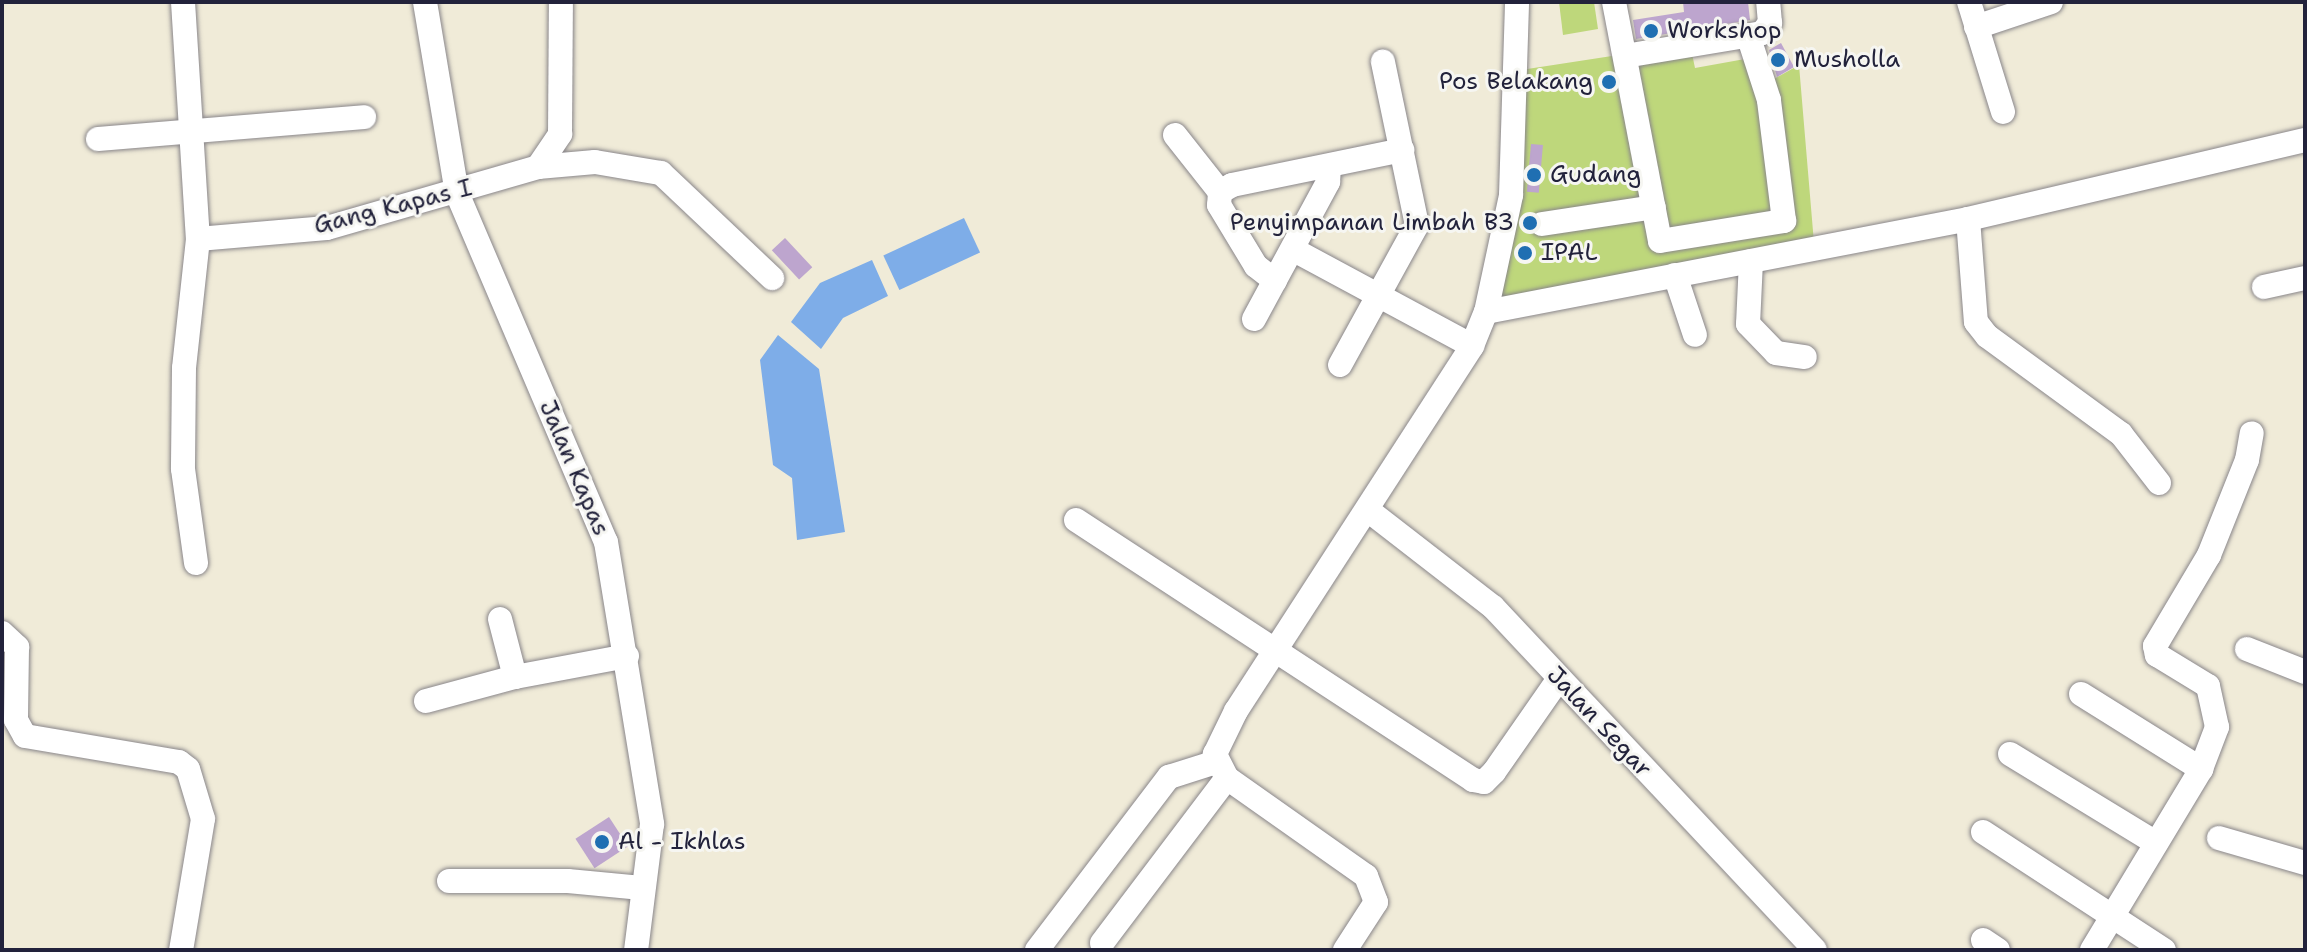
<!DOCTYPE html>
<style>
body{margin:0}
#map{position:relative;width:2307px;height:952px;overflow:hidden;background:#f0ebd8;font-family:"Shantell Sans",sans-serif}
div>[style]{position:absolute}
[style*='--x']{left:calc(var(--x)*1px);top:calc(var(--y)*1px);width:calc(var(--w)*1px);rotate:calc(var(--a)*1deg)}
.green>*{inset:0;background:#bed77b}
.water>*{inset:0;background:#7eade8;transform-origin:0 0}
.building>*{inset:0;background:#bda5ce;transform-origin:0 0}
.roads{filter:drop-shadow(0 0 2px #89868a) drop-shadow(0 0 2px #89868a)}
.minor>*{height:24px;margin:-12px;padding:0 12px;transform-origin:12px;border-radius:12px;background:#fff}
.dots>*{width:22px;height:22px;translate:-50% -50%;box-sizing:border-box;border:4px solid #f6f6f2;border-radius:50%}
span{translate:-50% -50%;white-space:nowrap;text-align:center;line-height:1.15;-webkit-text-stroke:6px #f6f6f2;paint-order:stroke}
.poi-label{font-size:24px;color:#22223b}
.left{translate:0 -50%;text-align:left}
.right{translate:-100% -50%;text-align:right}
.street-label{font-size:24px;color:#22223b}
.frame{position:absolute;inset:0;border:4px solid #22223b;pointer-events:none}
</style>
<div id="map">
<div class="green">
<i style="clip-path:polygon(1559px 2px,1594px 2px,1598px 29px,1563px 35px)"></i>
<i style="clip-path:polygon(1690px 44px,1695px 68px,1745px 59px,1765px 84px,1799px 65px,1814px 243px,1492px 307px,1521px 70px)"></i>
</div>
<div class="water">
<i style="left:964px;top:218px;width:38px;height:89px;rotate:65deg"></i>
<i style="clip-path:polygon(872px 260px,888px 296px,843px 318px,821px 349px,791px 322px,820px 283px)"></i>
<i style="clip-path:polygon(778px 335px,819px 369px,845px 532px,797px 540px,792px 478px,773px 465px,760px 360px)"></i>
</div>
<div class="building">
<i style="clip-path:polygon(1683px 2px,1748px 2px,1750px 20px,1636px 39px,1633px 20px,1684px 12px)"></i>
<i style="clip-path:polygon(1781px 43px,1794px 67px,1777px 77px,1769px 50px)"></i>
<i style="left:1531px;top:144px;width:12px;height:48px;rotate:5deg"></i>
<i style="left:785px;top:238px;width:40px;height:18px;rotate:47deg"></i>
<i style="left:609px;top:817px;width:35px;height:40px;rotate:57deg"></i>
</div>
<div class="roads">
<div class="minor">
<i style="--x:183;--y:2;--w:237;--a:86.4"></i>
<i style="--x:198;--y:239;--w:130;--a:96.2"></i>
<i style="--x:184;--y:368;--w:101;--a:90.6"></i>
<i style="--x:183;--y:469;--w:95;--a:82.1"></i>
<i style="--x:425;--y:2;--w:194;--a:80.5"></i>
<i style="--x:457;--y:193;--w:379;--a:66.9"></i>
<i style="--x:606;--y:542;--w:286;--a:80.7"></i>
<i style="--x:652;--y:824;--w:127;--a:97.2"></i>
<i style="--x:1614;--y:2;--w:243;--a:79.1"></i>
<i style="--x:1660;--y:241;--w:126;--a:-9.2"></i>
<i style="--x:1784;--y:221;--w:122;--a:-97.1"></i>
<i style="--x:1769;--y:100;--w:68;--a:-107.9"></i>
<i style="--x:1969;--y:2;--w:115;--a:72.8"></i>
<i style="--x:1976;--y:27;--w:79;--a:-18.4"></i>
<i style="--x:1625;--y:56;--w:139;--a:-9.5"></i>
<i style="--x:1762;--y:33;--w:13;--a:-51"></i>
<i style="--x:1770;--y:23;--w:21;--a:-95"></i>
<i style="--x:1175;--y:135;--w:73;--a:51.7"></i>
<i style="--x:1220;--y:192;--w:13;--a:94"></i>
<i style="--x:1219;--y:205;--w:71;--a:58.8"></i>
<i style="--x:1256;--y:266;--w:24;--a:38"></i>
<i style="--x:98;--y:139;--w:267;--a:-4.7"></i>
<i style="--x:538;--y:167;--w:40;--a:-56"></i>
<i style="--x:560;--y:134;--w:132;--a:-89.6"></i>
<i style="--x:1220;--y:192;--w:14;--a:-30"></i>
<i style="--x:1232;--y:185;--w:174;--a:-11.6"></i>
<i style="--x:1968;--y:219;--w:103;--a:85.6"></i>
<i style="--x:1976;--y:322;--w:18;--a:52"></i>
<i style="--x:1987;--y:336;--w:166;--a:36.2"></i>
<i style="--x:2121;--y:434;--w:62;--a:52.2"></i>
<i style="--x:1542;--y:224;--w:113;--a:-8.6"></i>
<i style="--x:198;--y:239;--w:129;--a:-4.9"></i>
<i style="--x:327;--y:228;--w:220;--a:-16.1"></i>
<i style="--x:538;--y:167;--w:57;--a:-5"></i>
<i style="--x:595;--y:162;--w:67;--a:9.5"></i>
<i style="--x:661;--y:173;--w:153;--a:43.4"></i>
<i style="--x:1294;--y:250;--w:202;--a:28.3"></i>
<i style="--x:1751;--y:261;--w:63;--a:92.7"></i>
<i style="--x:1748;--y:324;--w:40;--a:46"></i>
<i style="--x:1776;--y:353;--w:29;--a:8"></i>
<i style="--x:1675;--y:275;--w:63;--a:71.6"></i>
<i style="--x:2264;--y:287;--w:42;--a:-12.4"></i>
<i style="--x:1486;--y:312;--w:491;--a:-10.9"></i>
<i style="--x:1968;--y:219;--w:346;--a:-13.2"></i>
<i style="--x:1254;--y:319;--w:156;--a:-61.6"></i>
<i style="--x:1328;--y:182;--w:14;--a:-86"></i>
<i style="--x:1340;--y:365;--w:160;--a:-61.2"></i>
<i style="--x:1417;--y:225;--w:167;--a:-101.8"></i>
<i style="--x:1368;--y:510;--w:158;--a:37.8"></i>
<i style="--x:1493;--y:607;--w:470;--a:46.8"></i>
<i style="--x:1076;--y:520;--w:475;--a:33.2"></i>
<i style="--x:1473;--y:780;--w:11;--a:10"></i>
<i style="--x:1484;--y:782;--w:14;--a:-45"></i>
<i style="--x:1494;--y:772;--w:112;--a:-55.2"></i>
<i style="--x:500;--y:619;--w:60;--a:75.5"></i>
<i style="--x:515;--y:677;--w:114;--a:-10.6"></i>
<i style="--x:2;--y:633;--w:21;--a:43"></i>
<i style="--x:17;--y:647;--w:73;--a:90.8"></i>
<i style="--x:16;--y:720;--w:18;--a:61"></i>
<i style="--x:25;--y:736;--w:156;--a:9.6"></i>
<i style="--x:179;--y:762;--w:11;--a:38"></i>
<i style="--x:188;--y:769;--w:52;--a:73.3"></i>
<i style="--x:203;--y:819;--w:133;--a:99.5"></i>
<i style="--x:2247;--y:649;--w:62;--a:21.6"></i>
<i style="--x:2081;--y:694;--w:142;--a:32"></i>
<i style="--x:426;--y:701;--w:92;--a:-15.1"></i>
<i style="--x:2010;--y:754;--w:171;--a:31.4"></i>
<i style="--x:1983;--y:832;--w:216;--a:33.1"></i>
<i style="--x:2219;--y:838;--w:90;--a:16.2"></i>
<i style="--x:449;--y:881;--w:119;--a:0"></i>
<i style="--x:568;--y:881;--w:74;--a:5.4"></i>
<i style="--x:1983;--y:940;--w:18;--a:34"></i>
<i style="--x:1102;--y:943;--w:207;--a:-52.9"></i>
<i style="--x:1037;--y:950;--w:218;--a:-52.7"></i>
<i style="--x:1169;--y:777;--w:49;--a:-17.7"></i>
<i style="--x:1345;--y:950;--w:57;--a:-57.1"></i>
<i style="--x:1376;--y:902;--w:28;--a:-111"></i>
<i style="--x:1366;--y:876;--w:170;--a:-144.8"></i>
<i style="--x:1227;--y:778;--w:27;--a:-117"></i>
<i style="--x:1215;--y:754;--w:48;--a:-64"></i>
<i style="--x:1236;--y:711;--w:435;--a:-57.1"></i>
<i style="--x:1472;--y:346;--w:37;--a:-68"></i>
<i style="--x:1486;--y:312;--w:120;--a:-77.9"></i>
<i style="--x:1511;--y:195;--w:193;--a:-88.2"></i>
<i style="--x:2092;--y:950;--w:211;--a:-58.9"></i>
<i style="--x:2201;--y:769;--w:45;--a:-69.1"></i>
<i style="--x:2217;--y:727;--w:42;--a:-102.4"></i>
<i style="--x:2208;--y:686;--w:60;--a:-148.7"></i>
<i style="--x:2157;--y:655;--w:9;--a:-103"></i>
<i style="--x:2155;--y:646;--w:106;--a:-59.3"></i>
<i style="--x:2209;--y:555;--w:102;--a:-68.2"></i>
<i style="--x:2247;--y:460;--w:27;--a:-80"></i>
</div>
</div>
<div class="dots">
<i style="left:1651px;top:31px;background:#1f6fb2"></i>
<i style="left:1778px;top:60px;background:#1f6fb2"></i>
<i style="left:1609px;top:82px;background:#1f6fb2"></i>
<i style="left:1534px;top:175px;background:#1f6fb2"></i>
<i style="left:1530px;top:223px;background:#1f6fb2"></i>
<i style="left:1525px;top:253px;background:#1f6fb2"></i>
<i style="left:602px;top:842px;background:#1f6fb2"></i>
</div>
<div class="poi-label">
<span class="left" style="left:1667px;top:31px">Workshop</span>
<span class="left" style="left:1794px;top:60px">Musholla</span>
<span class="right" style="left:1593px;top:82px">Pos Belakang</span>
<span class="left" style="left:1550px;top:175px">Gudang</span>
<span class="right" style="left:1514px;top:223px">Penyimpanan Limbah B3</span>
<span class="left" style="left:1541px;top:253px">IPAL</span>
<span class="left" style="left:618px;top:842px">Al - Ikhlas</span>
</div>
<div class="street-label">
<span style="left:393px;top:207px;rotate:-14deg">Gang Kapas I</span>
<span style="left:574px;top:468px;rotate:67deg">Jalan Kapas</span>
<span style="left:1599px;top:722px;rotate:47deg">Jalan Segar</span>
</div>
<div class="frame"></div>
</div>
